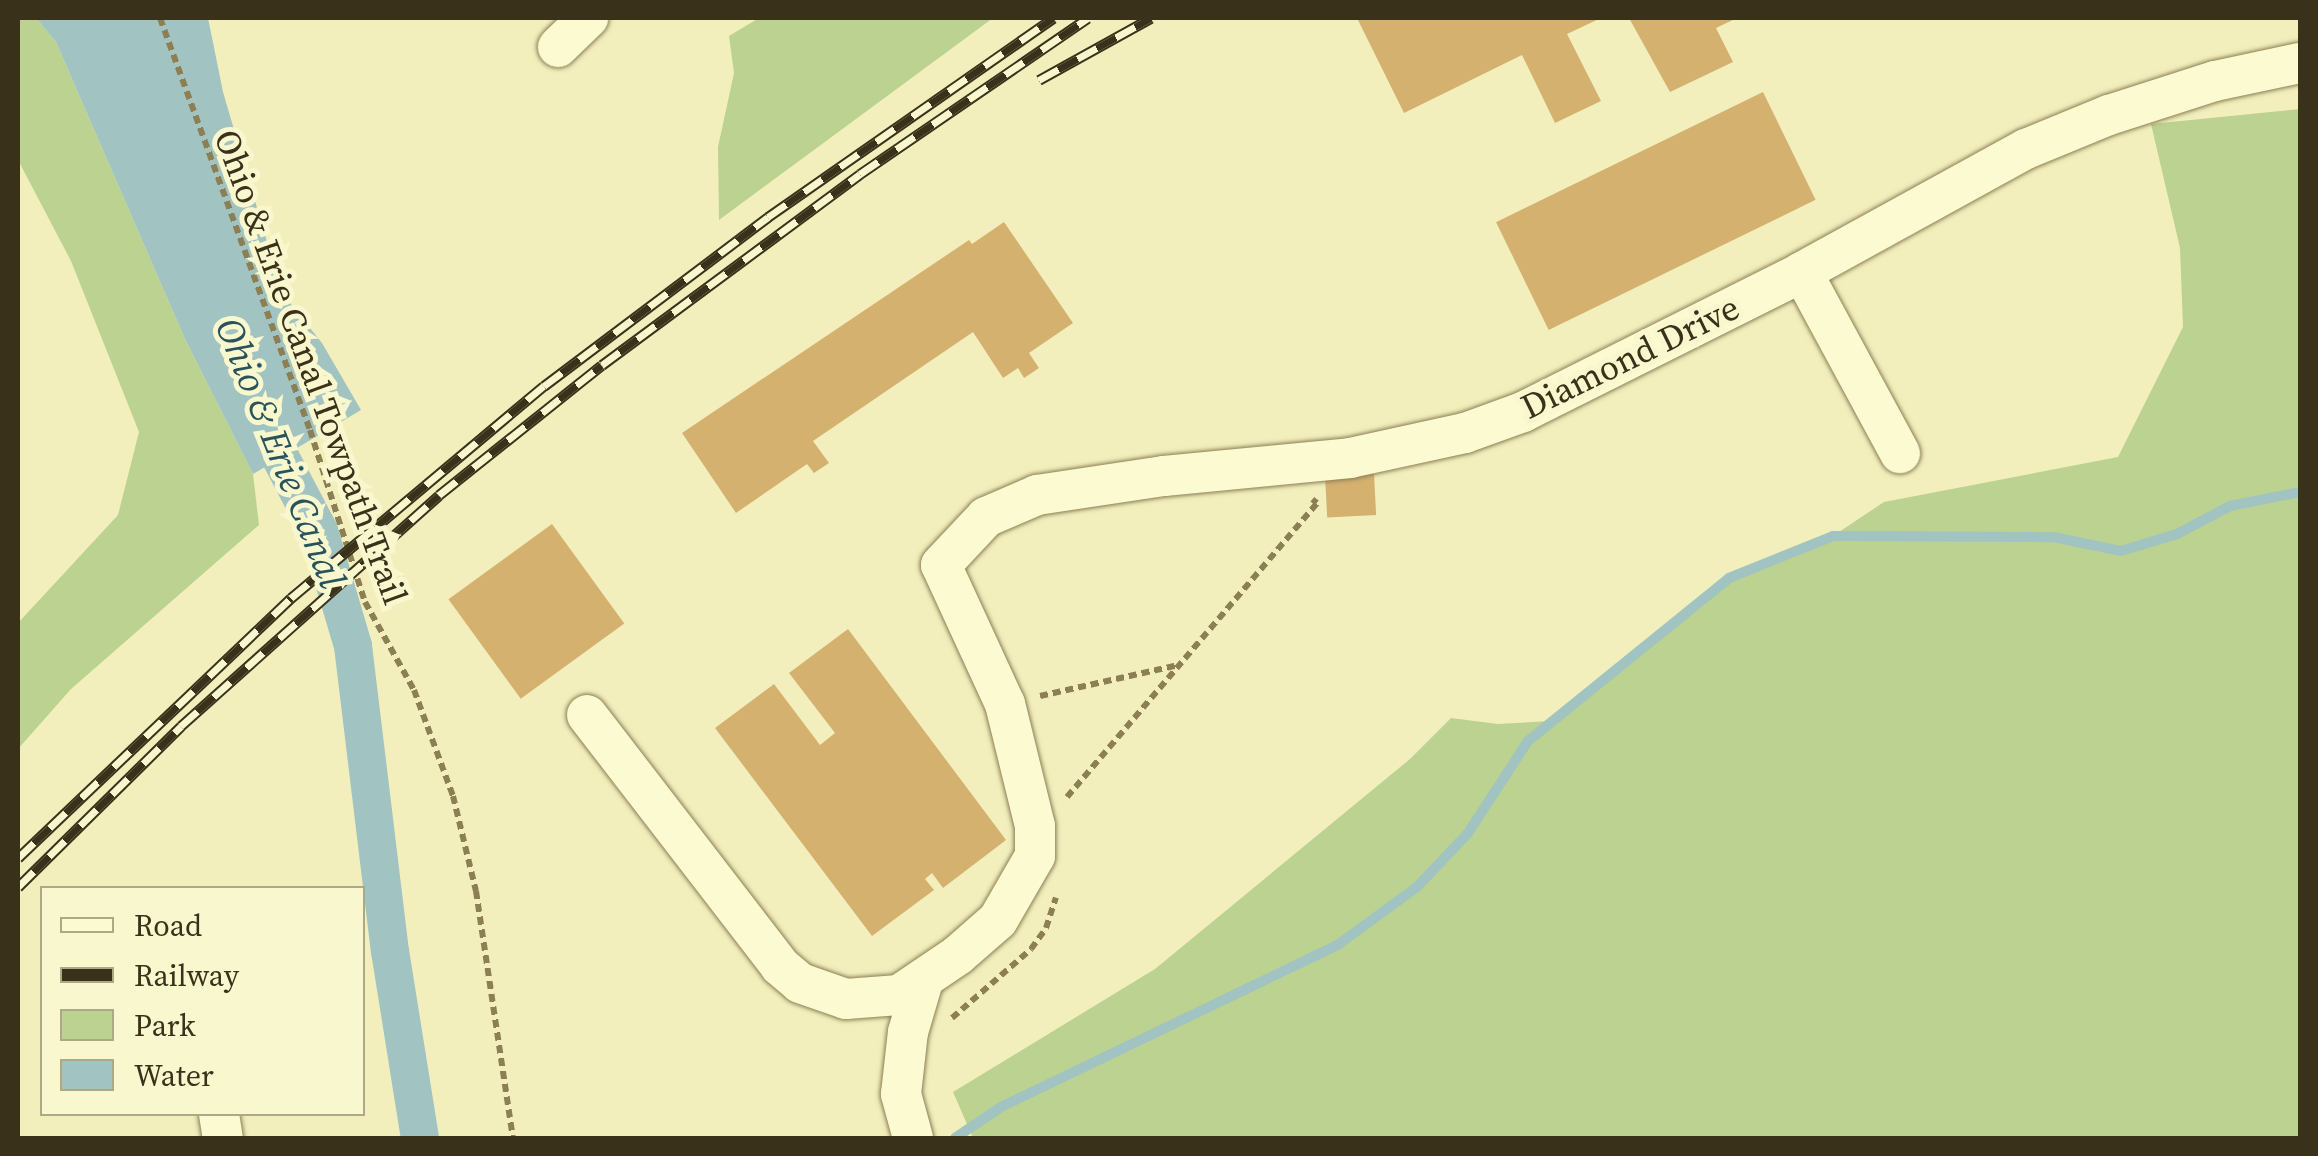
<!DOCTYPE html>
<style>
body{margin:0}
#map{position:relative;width:2318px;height:1156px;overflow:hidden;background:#f2efbd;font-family:"Source Serif 4",serif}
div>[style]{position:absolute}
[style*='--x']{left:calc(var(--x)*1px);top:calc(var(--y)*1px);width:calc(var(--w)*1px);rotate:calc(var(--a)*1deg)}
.green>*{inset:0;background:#bbd290}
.water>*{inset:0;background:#a1c3c1}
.stream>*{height:10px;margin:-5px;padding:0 5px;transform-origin:5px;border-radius:5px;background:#a1c3c1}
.canal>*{height:38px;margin:-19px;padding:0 19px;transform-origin:19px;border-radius:19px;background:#a1c3c1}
.building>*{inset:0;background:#d5b16f;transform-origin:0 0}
.path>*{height:6px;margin-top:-3px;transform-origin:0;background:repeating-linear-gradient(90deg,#8c7f54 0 8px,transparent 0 13px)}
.roads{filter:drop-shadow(0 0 2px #8c7f54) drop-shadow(0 0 2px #8c7f54)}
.minor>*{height:40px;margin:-20px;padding:0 20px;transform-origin:20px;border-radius:20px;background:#fcfad1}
.rail>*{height:11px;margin-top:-5.5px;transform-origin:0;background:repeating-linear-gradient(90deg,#f9f7ce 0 22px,#3a311b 0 44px);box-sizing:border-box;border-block:2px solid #3a311b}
span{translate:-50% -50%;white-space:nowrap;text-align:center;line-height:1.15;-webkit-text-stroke:10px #f9f7ce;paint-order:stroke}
.street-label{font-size:35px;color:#3a311b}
.water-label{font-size:38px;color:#28535c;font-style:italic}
.frame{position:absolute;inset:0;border:20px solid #3a311b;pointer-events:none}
.legend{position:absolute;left:40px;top:886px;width:325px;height:230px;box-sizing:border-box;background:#f9f7ce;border:2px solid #ada886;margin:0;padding:12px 18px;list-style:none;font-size:30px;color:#3a311b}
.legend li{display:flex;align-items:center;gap:20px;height:50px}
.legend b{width:50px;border:2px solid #ada886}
</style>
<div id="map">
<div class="green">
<i style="clip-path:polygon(18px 18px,36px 18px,56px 42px,185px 339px,253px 474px,259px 525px,71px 689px,18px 749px,18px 623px,118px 515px,139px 432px,71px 261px,18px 160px)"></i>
<i style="clip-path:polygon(759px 18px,993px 18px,719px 220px,718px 147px,734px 73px,729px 36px)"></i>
<i style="clip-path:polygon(2300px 109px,2300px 1138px,973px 1138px,953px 1092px,1155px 969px,1410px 759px,1451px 718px,1498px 724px,1551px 721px,1729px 578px,1833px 536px,1884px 502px,2118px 457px,2183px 327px,2180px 248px,2151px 124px)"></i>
</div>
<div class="water">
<i style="clip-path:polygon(36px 18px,208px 18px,223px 92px,282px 293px,322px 343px,361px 410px,253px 474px,185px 339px,56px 42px)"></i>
</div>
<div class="stream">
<i style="--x:955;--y:1138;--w:55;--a:-34"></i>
<i style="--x:1001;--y:1107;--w:375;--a:-25.7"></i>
<i style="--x:1339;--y:944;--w:97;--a:-36.2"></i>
<i style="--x:1417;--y:887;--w:74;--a:-46.6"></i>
<i style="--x:1468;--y:833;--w:110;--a:-56.9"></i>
<i style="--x:1528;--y:741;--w:259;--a:-39"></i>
<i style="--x:1729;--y:578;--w:112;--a:-22"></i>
<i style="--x:1833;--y:536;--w:220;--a:0.3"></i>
<i style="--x:2053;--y:537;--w:69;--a:11.6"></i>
<i style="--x:2121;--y:551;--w:59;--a:-16.9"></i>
<i style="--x:2177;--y:534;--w:60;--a:-27.8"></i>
<i style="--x:2230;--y:506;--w:71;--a:-11.3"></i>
</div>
<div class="canal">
<i style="--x:256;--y:411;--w:136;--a:62.3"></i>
<i style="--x:319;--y:531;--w:120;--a:73.5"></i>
<i style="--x:353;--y:646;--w:307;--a:83.1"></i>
<i style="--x:390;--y:951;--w:189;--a:80.9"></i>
</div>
<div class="building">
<i style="clip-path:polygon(1357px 18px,1601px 18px,1567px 34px,1601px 101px,1555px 123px,1522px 55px,1404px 113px)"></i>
<i style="clip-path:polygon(1629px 18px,1737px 18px,1716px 28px,1733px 62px,1670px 92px)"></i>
<i style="left:1763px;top:92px;width:120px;height:297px;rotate:64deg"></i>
<i style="clip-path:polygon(1004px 222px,1073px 323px,1029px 353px,1039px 368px,1024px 378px,1018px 368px,1003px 378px,973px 332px,813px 441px,829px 463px,814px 473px,807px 464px,736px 513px,682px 433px,969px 240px,972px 244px)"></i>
<i style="left:1374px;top:474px;width:41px;height:49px;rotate:87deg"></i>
<i style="left:552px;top:524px;width:123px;height:128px;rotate:54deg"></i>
<i style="clip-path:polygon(848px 629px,1006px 840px,943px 888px,932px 873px,925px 879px,934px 890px,872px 936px,715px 728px,774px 684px,820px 745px,835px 733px,789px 673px)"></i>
</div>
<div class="path">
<i style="--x:160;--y:18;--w:438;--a:70"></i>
<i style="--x:310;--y:430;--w:181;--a:72.3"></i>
<i style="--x:365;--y:602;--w:101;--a:60.9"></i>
<i style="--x:414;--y:690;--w:113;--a:69.8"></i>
<i style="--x:453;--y:796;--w:98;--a:76.4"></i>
<i style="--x:476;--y:891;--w:250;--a:81.5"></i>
<i style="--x:1040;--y:696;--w:142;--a:-12.6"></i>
<i style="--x:1067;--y:797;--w:386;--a:-49.6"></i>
<i style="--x:1317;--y:503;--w:6;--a:-141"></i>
<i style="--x:952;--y:1018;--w:105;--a:-41.1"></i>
<i style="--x:1031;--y:949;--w:26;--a:-54"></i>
<i style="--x:1046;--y:928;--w:32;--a:-72"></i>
</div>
<div class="roads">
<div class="minor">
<i style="--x:558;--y:47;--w:42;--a:-44"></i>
<i style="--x:1802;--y:272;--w:206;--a:61.6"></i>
<i style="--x:587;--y:715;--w:317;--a:52.4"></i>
<i style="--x:780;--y:966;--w:26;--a:40"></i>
<i style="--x:800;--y:983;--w:49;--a:19.2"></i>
<i style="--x:846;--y:999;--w:53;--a:-4.3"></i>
<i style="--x:899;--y:995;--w:71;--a:-34.1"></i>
<i style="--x:958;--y:955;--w:53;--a:-41.2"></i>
<i style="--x:998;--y:920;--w:74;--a:-60"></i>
<i style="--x:1035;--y:856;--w:30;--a:-90"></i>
<i style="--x:1035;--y:826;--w:126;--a:-103.8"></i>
<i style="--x:1005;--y:704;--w:153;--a:-114.7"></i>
<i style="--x:941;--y:565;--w:66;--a:-46.8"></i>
<i style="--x:986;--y:517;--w:56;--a:-23.3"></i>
<i style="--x:1037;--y:495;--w:128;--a:-8.5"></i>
<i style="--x:1164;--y:476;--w:187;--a:-5.5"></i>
<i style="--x:1350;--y:458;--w:118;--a:-12.3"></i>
<i style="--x:1465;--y:433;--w:62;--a:-19.9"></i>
<i style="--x:1523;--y:412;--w:312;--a:-26.6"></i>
<i style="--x:1802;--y:272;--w:256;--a:-28.8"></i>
<i style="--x:2026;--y:149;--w:90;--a:-22.3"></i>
<i style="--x:2109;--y:115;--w:111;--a:-17.8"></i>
<i style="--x:2215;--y:81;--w:87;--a:-12"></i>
<i style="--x:219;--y:1114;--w:24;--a:81"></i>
<i style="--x:913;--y:1138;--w:46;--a:-105.3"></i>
<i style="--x:901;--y:1094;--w:62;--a:-83.6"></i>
<i style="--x:908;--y:1032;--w:53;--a:-73.6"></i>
</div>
</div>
<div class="rail">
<i style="--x:1039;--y:80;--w:128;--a:-29"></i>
<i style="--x:18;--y:858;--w:377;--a:-43.6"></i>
<i style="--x:291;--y:598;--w:330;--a:-40"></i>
<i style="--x:544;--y:386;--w:281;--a:-37"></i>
<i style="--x:768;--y:217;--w:348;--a:-34.9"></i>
<i style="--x:18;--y:887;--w:229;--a:-44.6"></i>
<i style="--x:181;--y:726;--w:346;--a:-41.8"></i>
<i style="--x:439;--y:495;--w:208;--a:-38.6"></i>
<i style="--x:602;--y:365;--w:321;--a:-36.5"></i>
<i style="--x:860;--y:174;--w:276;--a:-34.4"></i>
</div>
<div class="street-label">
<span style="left:1630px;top:357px;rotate:-26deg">Diamond Drive</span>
<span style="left:311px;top:367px;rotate:70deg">Ohio &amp; Erie Canal Towpath Trail</span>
</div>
<div class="water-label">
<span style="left:280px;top:453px;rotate:68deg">Ohio &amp; Erie Canal</span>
</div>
<div class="frame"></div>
<ul class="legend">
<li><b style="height:12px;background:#fcfad1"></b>Road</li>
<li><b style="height:12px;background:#3a311b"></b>Railway</li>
<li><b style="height:28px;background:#bbd290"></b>Park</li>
<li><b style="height:28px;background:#a1c3c1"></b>Water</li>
</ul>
</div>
